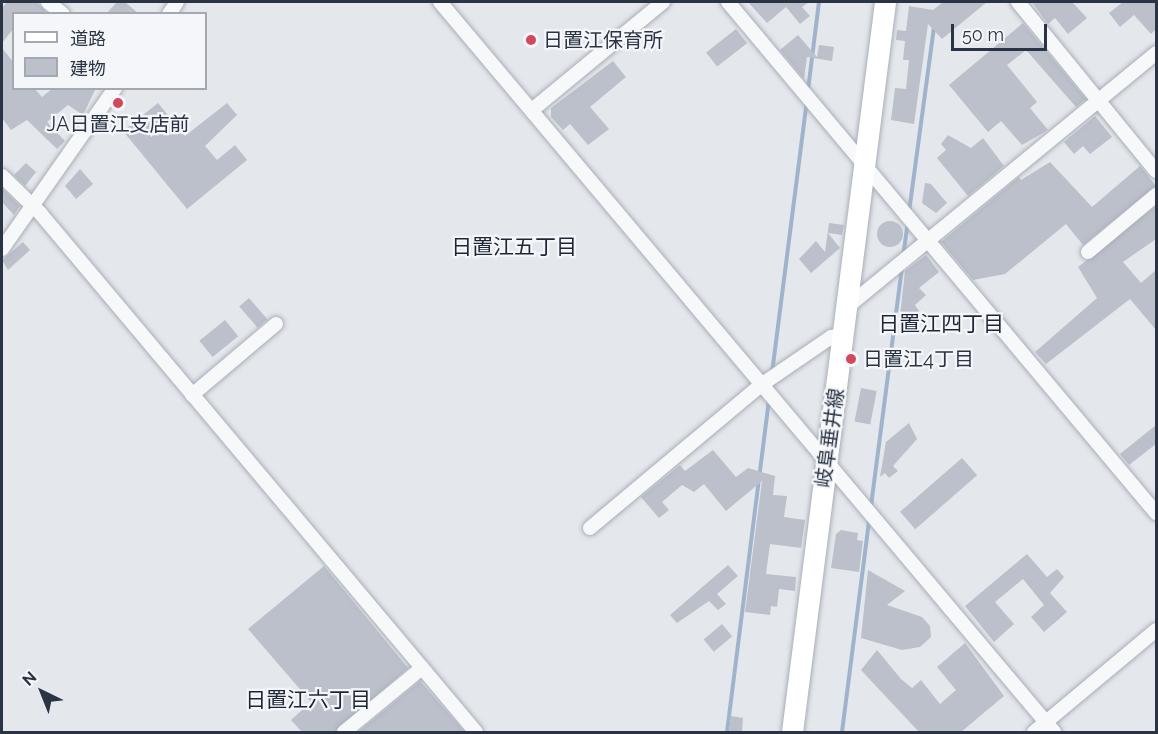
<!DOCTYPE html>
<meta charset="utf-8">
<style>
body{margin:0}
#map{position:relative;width:1158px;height:734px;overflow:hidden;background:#e4e7ec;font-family:Raleway,"Noto Sans JP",sans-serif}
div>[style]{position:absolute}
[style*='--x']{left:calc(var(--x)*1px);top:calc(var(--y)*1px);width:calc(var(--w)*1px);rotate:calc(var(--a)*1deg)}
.stream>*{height:4px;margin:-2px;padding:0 2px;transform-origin:2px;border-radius:2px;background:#9fb4cc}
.building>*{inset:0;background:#bbc0ca;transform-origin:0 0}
.round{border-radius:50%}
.roads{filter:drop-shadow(0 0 2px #a9aeb7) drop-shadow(0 0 2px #a9aeb7)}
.street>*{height:14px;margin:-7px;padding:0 7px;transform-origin:7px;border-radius:7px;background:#f7f8fa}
.primary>*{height:21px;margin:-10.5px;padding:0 10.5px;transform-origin:10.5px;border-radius:10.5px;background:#fff}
.dots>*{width:16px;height:16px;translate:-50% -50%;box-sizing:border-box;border:3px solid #f4f6f9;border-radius:50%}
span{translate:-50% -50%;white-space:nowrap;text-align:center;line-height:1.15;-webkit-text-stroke:4.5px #f4f6f9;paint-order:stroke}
.poi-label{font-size:20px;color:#2b3445}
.left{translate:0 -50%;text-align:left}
.street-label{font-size:20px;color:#2b3445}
.neighbourhood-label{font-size:21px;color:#1d2536}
.frame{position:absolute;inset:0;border:3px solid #2b3445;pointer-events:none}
.legend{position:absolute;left:12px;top:12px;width:195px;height:78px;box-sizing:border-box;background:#f4f6f9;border:2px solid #a4a8b1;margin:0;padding:8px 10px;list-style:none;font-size:18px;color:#2b3445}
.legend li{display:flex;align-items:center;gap:12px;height:30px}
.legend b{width:30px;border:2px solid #a4a8b1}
.north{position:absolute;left:12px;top:662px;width:60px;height:60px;-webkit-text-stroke:4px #f4f6f9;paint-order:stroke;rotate:317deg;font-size:16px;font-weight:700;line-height:24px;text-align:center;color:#2b3445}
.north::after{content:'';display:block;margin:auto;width:21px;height:27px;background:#2b3445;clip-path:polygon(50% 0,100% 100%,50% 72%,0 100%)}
.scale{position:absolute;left:951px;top:24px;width:96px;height:27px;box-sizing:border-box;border:3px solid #2b3445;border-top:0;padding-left:8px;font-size:18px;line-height:21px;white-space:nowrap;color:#2b3445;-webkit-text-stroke:4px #f4f6f9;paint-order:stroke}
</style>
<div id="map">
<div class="stream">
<i style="--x:808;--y:90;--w:89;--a:-82.9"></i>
<i style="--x:909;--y:212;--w:188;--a:-82.3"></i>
<i style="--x:903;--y:257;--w:35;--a:-82"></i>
<i style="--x:772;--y:373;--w:275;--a:-82.7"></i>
<i style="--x:871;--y:506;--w:241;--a:-82.6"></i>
<i style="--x:727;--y:732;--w:337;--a:-82.8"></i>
<i style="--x:842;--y:732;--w:214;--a:-82.7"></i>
</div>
<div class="building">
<i style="clip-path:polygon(7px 2px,37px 2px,48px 14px,14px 14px,14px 28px,2px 43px,2px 8px)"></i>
<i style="clip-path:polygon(117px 2px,125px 2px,139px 14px,106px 14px)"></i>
<i style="clip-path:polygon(748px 2px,809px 2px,802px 7px,810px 16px,800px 24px,786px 7px,767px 23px)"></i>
<i style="clip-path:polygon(943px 2px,987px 2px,942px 39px,928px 24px,914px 124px,891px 120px,895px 88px,906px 89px,909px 60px,903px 60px,905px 41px,896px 40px,897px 30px,906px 31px,909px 6px,933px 10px)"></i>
<i style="clip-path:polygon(1032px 2px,1072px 2px,1087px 18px,1068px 34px,1055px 18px,1048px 24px)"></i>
<i style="clip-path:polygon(1123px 2px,1156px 2px,1156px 29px,1151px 34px,1134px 15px,1120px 27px,1109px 13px)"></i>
<i style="clip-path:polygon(1023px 23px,1086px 99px,1076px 107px,1026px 50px,1007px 65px,1037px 102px,1030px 108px,1048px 130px,1022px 145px,1001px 121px,988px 132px,949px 85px)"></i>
<i style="left:736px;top:29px;width:18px;height:38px;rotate:52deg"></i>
<i style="clip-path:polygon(798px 35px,817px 57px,819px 45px,834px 47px,832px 61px,807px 57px,804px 79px,780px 50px)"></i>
<i style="clip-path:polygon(2px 48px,14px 63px,14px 88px,34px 88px,42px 97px,53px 88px,96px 88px,83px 115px,68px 105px,47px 122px,65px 141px,57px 149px,27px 120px,11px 130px,2px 118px)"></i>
<i style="clip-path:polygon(613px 61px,626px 77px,590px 107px,609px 129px,588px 145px,570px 124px,563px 130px,551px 117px,551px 108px)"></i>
<i style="clip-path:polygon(158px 103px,185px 136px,227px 103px,237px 115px,205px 146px,217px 160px,235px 145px,247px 160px,187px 209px,123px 131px)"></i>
<i style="clip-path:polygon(1095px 116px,1112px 137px,1090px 154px,1083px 146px,1074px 154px,1064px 142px)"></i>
<i style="clip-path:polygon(948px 135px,971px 148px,983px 138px,1004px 166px,968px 196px,937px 158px,946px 150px,941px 144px)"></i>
<i style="clip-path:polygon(1050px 162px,1092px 207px,1140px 166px,1156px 186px,1083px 245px,1066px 224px,1005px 274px,973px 280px,941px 242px,1019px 177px,1021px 180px)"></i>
<i style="clip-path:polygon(26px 163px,36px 172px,25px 186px,14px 175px)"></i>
<i style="clip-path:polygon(80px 169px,93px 184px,76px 199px,65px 186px)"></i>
<i style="clip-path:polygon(925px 183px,931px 184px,947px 203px,936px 213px,922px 203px)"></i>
<i style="clip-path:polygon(2px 188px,20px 206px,14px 215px,2px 202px)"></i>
<i style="clip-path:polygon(1156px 206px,1156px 239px,1123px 262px,1141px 283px,1156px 270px,1156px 330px,1130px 299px,1046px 364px,1035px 352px,1097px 298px,1078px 267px)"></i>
<i class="round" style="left:877px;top:221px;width:26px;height:26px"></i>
<i style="clip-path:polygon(829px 223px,844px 225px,842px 235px,828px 233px,840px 248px,811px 273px,799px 259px,816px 241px,825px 252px)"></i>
<i style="clip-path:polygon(23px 242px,30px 250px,8px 270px,2px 260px)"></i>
<i style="clip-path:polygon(926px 255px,939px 272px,919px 288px,926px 295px,915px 305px,919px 311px,905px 322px,900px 315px,905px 271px)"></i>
<i style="left:249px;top:298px;width:28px;height:13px;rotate:49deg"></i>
<i style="left:225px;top:320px;width:21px;height:33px;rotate:51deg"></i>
<i style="left:861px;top:388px;width:16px;height:34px;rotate:11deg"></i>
<i style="clip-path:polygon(909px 423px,917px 439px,893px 466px,898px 471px,889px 478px,885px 473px,880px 477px,886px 442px)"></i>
<i style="clip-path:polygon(1156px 425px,1156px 444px,1129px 465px,1120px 454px)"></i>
<i style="clip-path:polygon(713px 450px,736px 477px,748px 468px,775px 476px,773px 495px,787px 496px,784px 517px,805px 520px,801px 548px,770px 544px,766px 574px,796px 577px,795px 591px,779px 589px,777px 607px,771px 606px,770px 615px,745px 612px,762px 481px,726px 511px,704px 484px,694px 492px,682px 485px,662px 502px,669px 510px,659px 518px,641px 497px,680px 465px,685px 471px)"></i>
<i style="left:962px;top:458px;width:23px;height:82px;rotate:49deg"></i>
<i style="clip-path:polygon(841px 530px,858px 533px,857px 540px,863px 541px,859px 572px,831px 568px,836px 534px)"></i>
<i style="clip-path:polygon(1027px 554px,1047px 577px,1057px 569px,1064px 577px,1050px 593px,1067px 612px,1044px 632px,1031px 617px,1044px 605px,1023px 579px,995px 602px,1014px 624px,994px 642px,965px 606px)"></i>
<i style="clip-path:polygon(728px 565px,738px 576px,717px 594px,726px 604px,718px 610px,709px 601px,677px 623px,670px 615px)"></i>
<i style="clip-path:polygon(324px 566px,408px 668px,335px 732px,302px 732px,291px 720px,311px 702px,248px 629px)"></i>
<i style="clip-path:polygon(868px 570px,905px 591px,887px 605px,922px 617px,930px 626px,931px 637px,920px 647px,902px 650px,861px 638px)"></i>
<i style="left:722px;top:624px;width:16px;height:24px;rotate:50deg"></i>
<i style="clip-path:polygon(965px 643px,1004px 696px,961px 732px,919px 732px,861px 670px,877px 650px,901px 679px,912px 688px,921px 680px,940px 704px,956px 690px,937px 667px)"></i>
<i style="clip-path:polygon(420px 681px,465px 732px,358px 732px)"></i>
<i style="clip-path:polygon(731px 716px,743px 718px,742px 732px,729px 732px)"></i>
</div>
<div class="roads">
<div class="street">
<i style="--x:48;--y:2;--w:19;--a:39"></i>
<i style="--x:440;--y:2;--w:954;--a:49.93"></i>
<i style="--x:728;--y:2;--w:667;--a:50.05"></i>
<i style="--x:1018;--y:2;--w:218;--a:50.8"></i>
<i style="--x:169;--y:14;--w:14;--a:-56"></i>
<i style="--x:532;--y:110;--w:170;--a:-39.5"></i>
<i style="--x:2;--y:176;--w:53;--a:44.2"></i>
<i style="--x:40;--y:213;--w:678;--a:49.97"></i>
<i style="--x:2;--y:249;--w:197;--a:-54.9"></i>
<i style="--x:1088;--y:252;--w:89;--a:-40"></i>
<i style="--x:847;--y:307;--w:400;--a:-39.4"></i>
<i style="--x:192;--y:395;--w:110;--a:-40.2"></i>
<i style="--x:590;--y:528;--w:223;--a:-39.9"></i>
<i style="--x:761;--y:385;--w:85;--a:-34.4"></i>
<i style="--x:831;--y:337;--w:12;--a:-9"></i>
<i style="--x:344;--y:732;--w:101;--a:-39.4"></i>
<i style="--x:1034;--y:732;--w:159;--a:-39.9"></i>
</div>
<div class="primary">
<i style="--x:792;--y:732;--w:736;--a:-82.74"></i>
</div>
</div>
<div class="dots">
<i style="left:531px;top:40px;background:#d1495b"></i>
<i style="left:118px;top:103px;background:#d1495b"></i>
<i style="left:851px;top:359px;background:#d1495b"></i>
</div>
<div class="poi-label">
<span class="left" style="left:543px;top:40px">日置江保育所</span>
<span style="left:118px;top:124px">JA日置江支店前</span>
<span class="left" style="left:863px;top:359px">日置江4丁目</span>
</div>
<div class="street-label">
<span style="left:830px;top:438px;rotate:-82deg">岐阜垂井線</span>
</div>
<div class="neighbourhood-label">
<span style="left:514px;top:247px">日置江五丁目</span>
<span style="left:941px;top:324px">日置江四丁目</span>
<span style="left:308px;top:700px">日置江六丁目</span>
</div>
<div class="frame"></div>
<ul class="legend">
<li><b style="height:8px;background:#fff"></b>道路</li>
<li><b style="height:16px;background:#bbc0ca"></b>建物</li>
</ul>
<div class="north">N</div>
<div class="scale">50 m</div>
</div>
